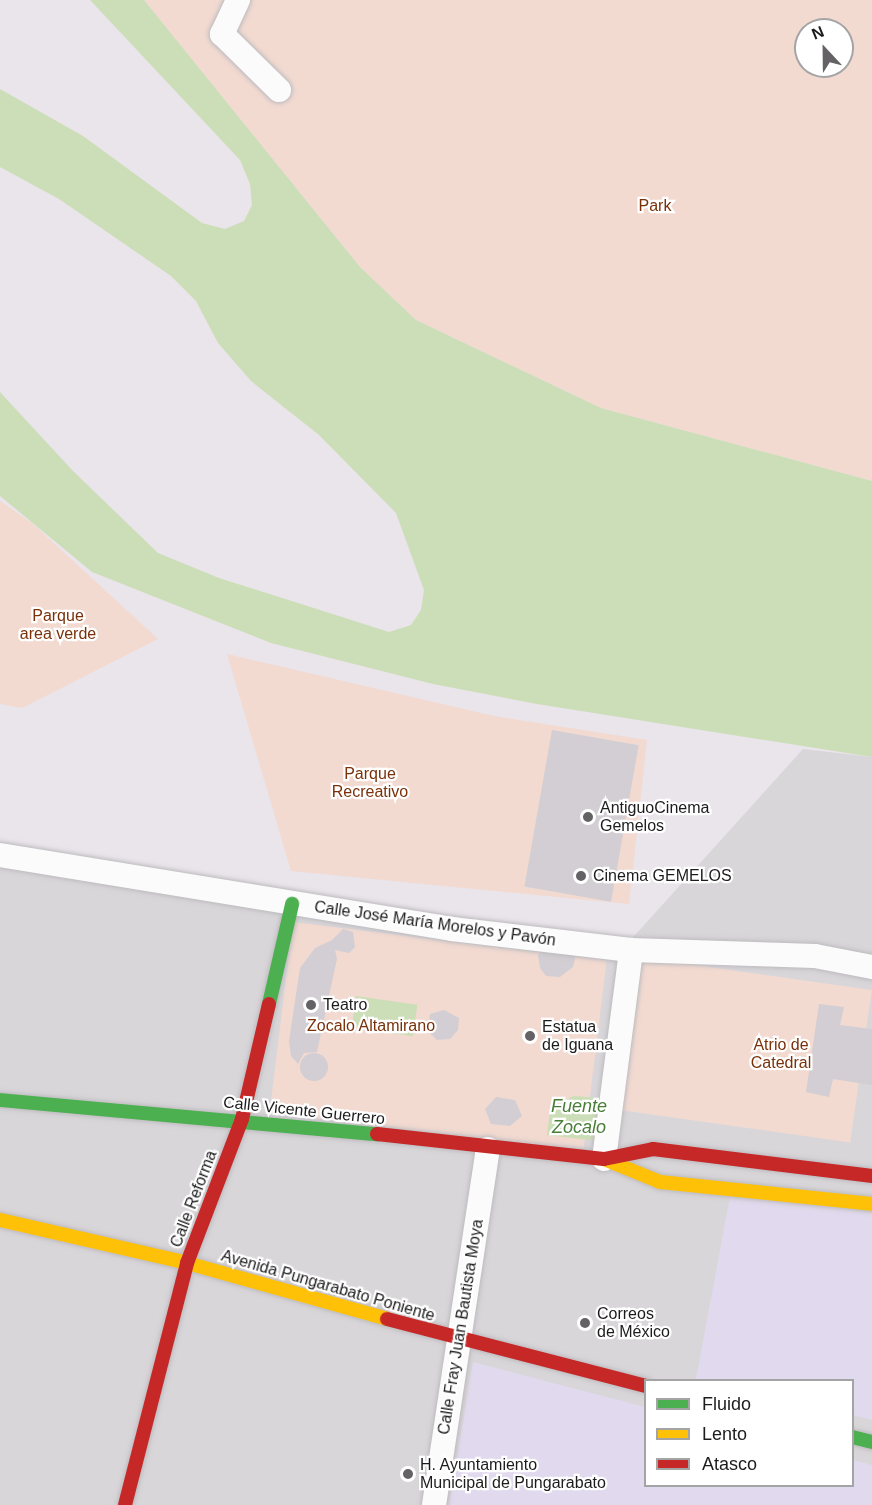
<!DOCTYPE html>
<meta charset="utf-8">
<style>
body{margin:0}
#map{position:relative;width:872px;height:1505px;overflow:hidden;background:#eae4eb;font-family:Helvetica,sans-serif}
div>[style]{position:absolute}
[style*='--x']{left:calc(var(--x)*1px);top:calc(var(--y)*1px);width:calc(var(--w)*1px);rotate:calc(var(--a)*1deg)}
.residential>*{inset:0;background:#d9d6da}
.commercial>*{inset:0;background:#e1d9ed}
.park>*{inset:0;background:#f2dad1;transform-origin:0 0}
.water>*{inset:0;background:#ccdeb7;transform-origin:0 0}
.building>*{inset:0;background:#d2ced3;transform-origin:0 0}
.round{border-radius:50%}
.roads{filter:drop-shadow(0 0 2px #bdbbbe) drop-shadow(0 0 2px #bdbbbe)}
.street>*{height:24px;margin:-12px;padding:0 12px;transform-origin:12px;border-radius:12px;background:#fcfbfc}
.fast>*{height:14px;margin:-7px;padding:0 7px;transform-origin:7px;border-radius:7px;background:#4caf50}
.slow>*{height:14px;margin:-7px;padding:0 7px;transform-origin:7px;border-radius:7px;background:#ffc107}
.jam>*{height:14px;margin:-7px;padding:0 7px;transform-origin:7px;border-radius:7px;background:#c62828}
.dots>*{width:16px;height:16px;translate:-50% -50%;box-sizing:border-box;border:3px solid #fff;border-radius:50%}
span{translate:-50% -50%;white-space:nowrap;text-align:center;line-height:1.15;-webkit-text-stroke:4.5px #fff;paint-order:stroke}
.park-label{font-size:16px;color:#7a310a}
.poi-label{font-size:16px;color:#1c1c1c}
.left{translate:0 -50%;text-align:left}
.street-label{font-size:16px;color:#1c1c1c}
.water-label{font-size:18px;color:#487e38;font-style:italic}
.legend{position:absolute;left:644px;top:1379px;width:210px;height:108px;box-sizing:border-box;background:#fff;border:2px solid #a4a4a4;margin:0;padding:8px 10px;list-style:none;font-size:18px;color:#1c1c1c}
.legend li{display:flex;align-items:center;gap:12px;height:30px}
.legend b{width:30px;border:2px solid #a4a4a4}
.north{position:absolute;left:794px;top:18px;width:60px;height:60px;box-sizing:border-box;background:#fff;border:2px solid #a4a4a4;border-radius:50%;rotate:338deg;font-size:16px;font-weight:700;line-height:24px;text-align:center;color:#1c1c1c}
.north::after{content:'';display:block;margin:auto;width:21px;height:27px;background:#646264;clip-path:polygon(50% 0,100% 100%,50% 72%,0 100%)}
</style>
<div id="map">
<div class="residential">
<i style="clip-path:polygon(evenodd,803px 749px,872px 757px,872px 1505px,0 1505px,0 842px,453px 926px,627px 944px,803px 749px,646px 1380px,852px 1380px,852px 1486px,646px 1486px,646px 1380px)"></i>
</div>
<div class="commercial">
<i style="clip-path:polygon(731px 1191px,872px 1213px,872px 1420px,853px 1415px,852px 1380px,696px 1379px)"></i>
<i style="clip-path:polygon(473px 1362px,645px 1407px,646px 1486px,852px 1486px,853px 1460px,872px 1465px,872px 1505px,449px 1505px)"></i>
</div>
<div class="park">
<i style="clip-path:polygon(evenodd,144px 0,872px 0,872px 481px,601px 408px,416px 320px,360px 267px,144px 0,806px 30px,842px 30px,842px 66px,806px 66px,806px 30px)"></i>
<i style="clip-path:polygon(0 501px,32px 523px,158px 639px,22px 708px,0 704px)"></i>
<i style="clip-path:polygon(227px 654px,494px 716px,647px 740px,629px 904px,291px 871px)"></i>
<i style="left:293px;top:922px;width:316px;height:192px;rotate:7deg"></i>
<i style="left:637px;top:957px;width:237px;height:154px;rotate:8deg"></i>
</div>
<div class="water">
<i style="clip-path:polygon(90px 0,144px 0,360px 267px,416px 320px,601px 408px,872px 481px,872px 757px,537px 704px,433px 684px,271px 643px,92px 572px,0 496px,0 392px,73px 471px,158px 553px,219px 578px,389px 632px,411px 625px,421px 610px,424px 590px,396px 513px,319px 435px,251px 381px,218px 343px,196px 301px,171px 276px,59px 199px,0 167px,0 89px,83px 136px,202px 223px,225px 229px,244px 221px,252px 205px,250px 184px,240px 160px)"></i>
<i style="left:356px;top:996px;width:62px;height:32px;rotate:8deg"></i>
<i style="clip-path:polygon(573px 1096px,603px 1098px,598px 1141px,547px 1135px,550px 1110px)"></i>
</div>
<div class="building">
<i style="left:552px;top:730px;width:88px;height:159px;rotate:10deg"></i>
<i style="clip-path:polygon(343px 929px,353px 932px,355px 947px,349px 953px,335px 950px,337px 959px,317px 1052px,304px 1053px,298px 1064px,291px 1056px,289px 1041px,300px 968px,315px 948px,332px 940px)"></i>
<i style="clip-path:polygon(549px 943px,576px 954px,573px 967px,560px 977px,546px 976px,540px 968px,538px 955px)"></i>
<i style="clip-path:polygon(819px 1004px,844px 1007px,840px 1025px,872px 1029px,872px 1085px,833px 1079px,829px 1097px,806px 1092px)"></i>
<i style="clip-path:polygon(444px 1010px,459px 1018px,458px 1030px,450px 1039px,437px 1040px,428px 1031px,430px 1014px)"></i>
<i class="round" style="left:300px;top:1053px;width:28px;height:28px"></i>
<i style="clip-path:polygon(496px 1097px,515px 1100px,522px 1116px,510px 1126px,491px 1124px,485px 1109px)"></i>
</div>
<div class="roads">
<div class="street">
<i style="--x:238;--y:0;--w:38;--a:115"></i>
<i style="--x:222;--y:34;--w:80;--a:44.5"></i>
<i style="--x:0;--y:855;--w:458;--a:9.3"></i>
<i style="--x:452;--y:929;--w:180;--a:6.7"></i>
<i style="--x:631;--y:950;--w:184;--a:1.9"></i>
<i style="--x:815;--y:956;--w:58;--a:10.9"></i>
<i style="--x:604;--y:1159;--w:211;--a:-82.6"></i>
<i style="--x:434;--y:1505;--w:360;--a:-81.4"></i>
</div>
<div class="fast">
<i style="--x:269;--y:1004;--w:103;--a:-77"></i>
<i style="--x:0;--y:1100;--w:379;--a:5.2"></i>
<i style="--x:852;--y:1437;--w:21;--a:14"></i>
</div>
<div class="slow">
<i style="--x:604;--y:1159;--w:61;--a:22.3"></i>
<i style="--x:660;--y:1182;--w:213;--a:5.9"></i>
<i style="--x:0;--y:1220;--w:192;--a:12.9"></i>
<i style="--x:187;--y:1263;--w:208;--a:15.6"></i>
</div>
<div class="jam">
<i style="--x:377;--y:1134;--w:228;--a:6.3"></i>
<i style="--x:604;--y:1159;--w:50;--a:-11.5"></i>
<i style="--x:653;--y:1149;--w:221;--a:7"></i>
<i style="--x:387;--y:1319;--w:268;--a:14.5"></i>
<i style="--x:125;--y:1505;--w:250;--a:-75.6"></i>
<i style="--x:187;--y:1263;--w:154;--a:-69.1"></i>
<i style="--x:242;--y:1119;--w:118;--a:-76.8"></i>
</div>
</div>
<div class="dots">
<i style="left:588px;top:817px;background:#646264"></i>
<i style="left:581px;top:876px;background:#646264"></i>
<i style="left:311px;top:1005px;background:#646264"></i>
<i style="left:530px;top:1036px;background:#646264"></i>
<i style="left:585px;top:1323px;background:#646264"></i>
<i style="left:408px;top:1474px;background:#646264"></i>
</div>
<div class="park-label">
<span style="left:655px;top:206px">Park</span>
<span style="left:58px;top:625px">Parque<br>area verde</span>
<span style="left:370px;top:783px">Parque<br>Recreativo</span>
<span style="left:371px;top:1026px">Zocalo Altamirano</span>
<span style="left:781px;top:1054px">Atrio de<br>Catedral</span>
</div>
<div class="poi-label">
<span class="left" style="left:600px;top:817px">AntiguoCinema<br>Gemelos</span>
<span class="left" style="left:593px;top:876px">Cinema GEMELOS</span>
<span class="left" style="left:323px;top:1005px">Teatro</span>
<span class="left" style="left:542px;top:1036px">Estatua<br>de Iguana</span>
<span class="left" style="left:597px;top:1323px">Correos<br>de México</span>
<span class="left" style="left:420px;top:1474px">H. Ayuntamiento<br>Municipal de Pungarabato</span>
</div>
<div class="street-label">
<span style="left:435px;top:924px;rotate:8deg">Calle José María Morelos y Pavón</span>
<span style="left:304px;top:1111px;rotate:6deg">Calle Vicente Guerrero</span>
<span style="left:194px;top:1199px;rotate:-69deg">Calle Reforma</span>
<span style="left:328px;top:1286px;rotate:16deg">Avenida Pungarabato Poniente</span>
<span style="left:461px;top:1327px;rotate:-81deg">Calle Fray Juan Bautista Moya</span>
</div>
<div class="water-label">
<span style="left:579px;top:1117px">Fuente<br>Zocalo</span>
</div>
<ul class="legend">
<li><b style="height:8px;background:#4caf50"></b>Fluido</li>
<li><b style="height:8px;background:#ffc107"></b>Lento</li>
<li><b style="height:8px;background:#c62828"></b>Atasco</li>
</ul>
<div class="north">N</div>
</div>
